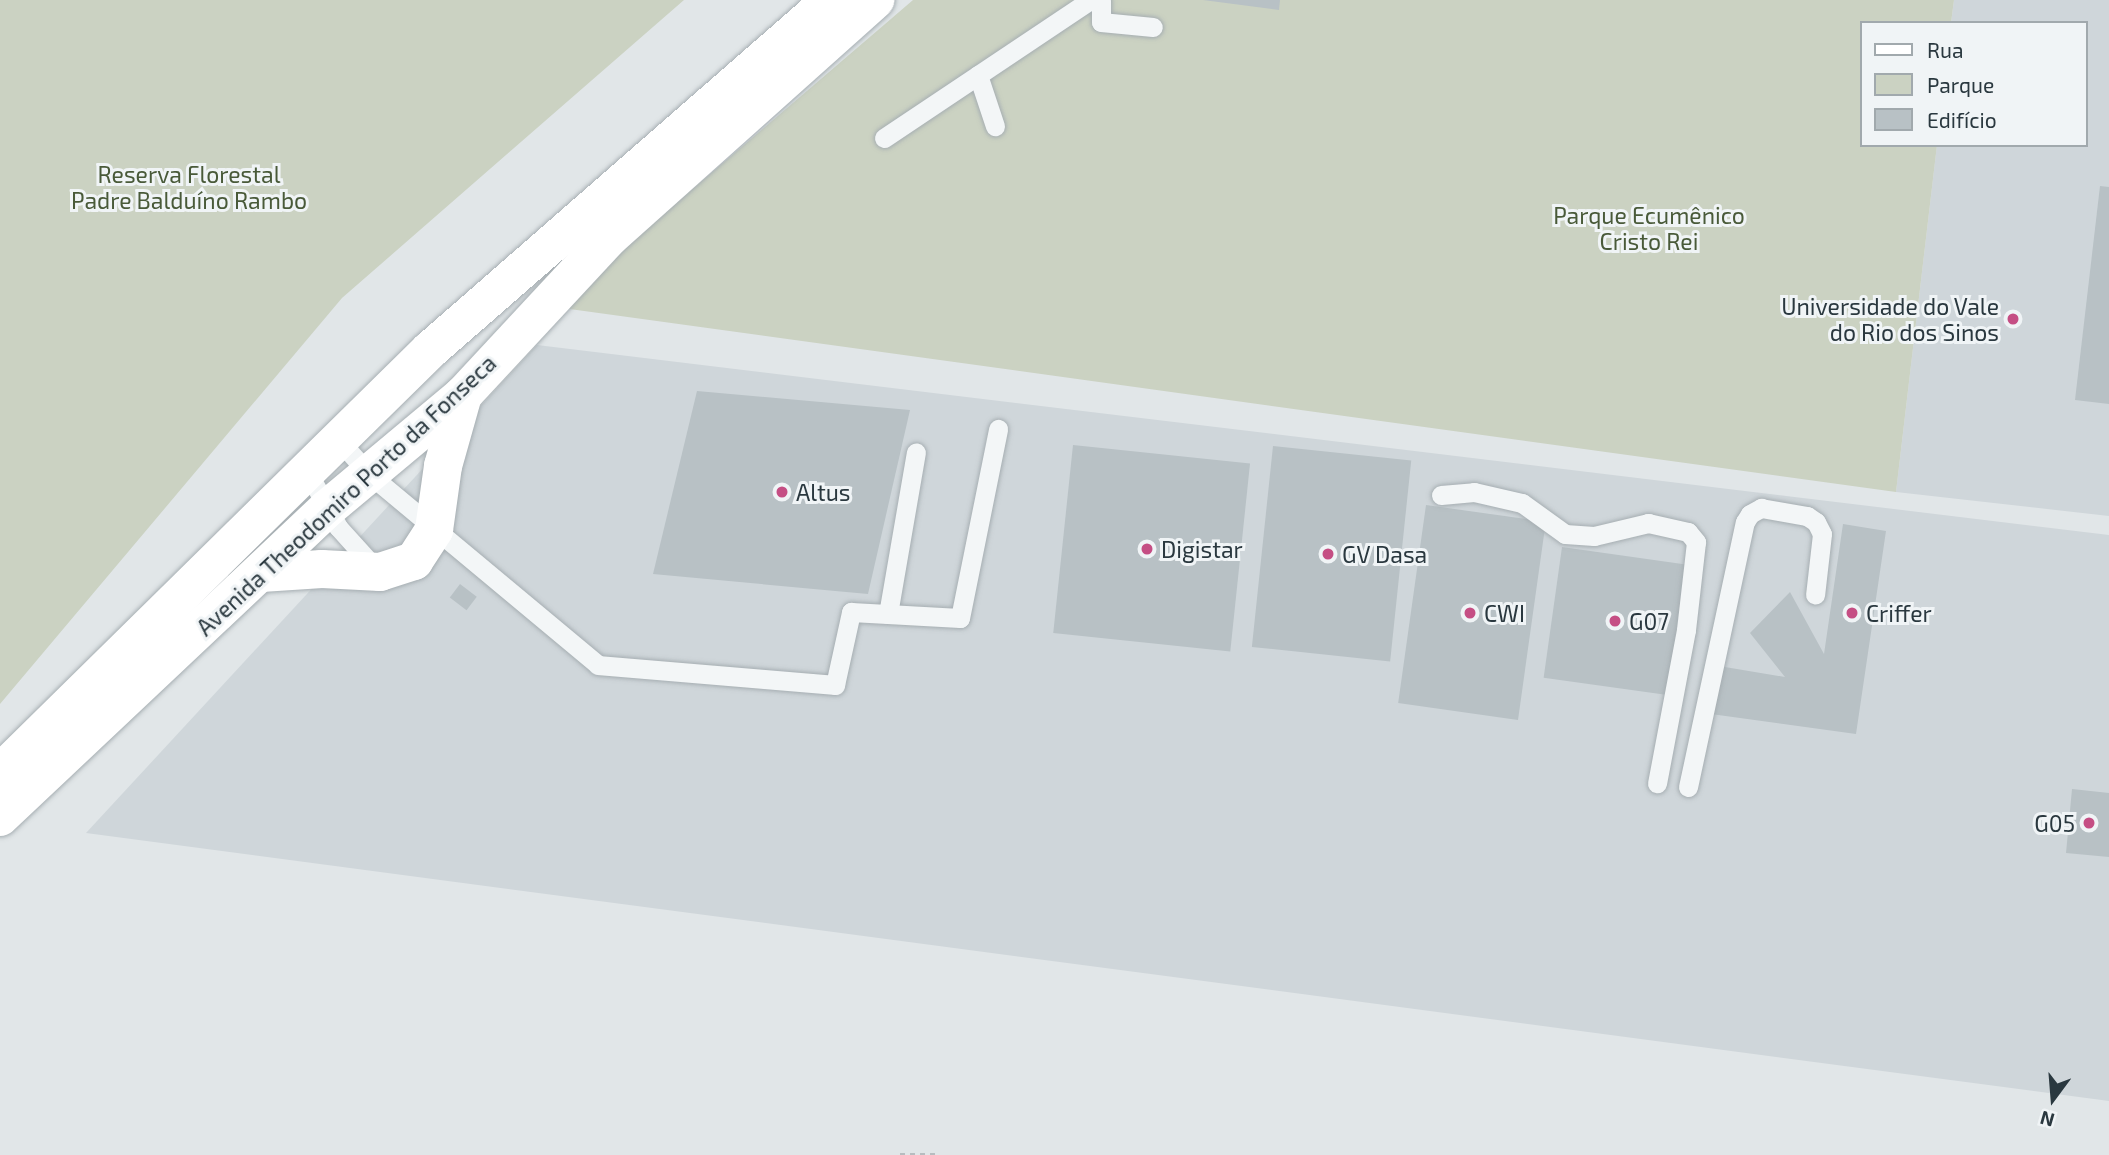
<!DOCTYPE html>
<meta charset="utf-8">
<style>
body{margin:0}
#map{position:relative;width:2109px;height:1155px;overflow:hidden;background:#e1e6e8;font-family:"Exo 2",sans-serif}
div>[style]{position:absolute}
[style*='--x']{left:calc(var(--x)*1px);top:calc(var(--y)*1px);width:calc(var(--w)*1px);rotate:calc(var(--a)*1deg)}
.built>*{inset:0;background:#cfd6da}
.green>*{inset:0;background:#cbd2c2}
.building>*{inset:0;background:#b8c1c5;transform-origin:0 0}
.path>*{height:4.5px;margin-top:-2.25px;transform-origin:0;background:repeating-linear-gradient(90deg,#b7bdc0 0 5px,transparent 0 10px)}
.roads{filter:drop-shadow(0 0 2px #a6aeb2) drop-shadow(0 0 2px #a6aeb2)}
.service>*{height:19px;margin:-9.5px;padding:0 9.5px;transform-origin:9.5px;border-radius:9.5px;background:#f3f6f7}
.secondary>*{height:38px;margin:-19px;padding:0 19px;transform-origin:19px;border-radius:19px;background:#fff}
.dots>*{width:19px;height:19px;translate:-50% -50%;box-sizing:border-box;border:4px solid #f0f4f6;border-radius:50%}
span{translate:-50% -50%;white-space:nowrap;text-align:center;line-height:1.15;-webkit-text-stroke:6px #f0f4f6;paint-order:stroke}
.park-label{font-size:23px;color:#495a39}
.poi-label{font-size:23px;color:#2a383f}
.right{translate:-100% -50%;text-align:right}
.left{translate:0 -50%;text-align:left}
.street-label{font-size:23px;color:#2a383f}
.legend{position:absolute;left:1860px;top:21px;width:228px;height:126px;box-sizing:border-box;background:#f0f4f6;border:2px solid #a1a9ad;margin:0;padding:9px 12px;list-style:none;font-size:21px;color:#2a383f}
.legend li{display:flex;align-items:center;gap:14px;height:35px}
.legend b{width:35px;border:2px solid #a1a9ad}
.north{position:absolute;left:2018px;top:1064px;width:70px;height:70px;-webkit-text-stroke:5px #f0f4f6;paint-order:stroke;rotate:196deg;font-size:19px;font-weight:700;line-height:28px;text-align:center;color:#2a383f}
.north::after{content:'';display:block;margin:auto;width:24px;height:32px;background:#2a383f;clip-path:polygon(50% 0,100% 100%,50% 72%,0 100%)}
</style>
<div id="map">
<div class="built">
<i style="clip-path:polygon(1954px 0,2109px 0,2109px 516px,1896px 492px,1937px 145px,2086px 145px,2086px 23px,1951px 23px)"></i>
<i style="clip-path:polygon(537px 345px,2109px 535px,2109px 1101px,86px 833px)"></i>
</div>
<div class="green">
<i style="clip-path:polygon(0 0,684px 0,342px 298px,0 704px)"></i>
<i style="clip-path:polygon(913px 0,1954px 0,1951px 23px,1862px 23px,1862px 145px,1937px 145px,1896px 492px,555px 307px)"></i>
</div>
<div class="building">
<i style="clip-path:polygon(1203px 0,1280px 0,1279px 10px)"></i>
<i style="clip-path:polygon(2100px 186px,2109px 187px,2109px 404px,2075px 400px)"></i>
<i style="clip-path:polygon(697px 391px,910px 410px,868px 594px,653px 574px)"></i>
<i style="left:1073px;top:445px;width:178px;height:189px;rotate:6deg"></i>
<i style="left:1273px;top:446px;width:139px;height:202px;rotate:6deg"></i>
<i style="left:1426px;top:505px;width:121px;height:200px;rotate:8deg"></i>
<i style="clip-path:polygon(1843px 524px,1886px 531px,1856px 734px,1711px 714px,1719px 666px,1785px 677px,1750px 633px,1790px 592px,1824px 654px)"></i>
<i style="left:1562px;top:547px;width:125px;height:132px;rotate:8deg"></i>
<i style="left:460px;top:584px;width:21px;height:17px;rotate:37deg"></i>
<i style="clip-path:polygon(2072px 789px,2109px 793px,2109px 857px,2066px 853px)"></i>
</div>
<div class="path">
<i style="--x:900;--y:1155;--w:40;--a:0"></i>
</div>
<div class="roads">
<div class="service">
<i style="--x:1101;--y:0;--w:22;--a:90"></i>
<i style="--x:1101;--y:22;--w:52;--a:5.5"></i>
<i style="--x:978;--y:75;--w:54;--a:71.6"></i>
<i style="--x:884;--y:138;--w:248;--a:-33.8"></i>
<i style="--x:338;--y:439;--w:47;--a:48.5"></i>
<i style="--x:369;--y:474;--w:298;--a:39.8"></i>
<i style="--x:598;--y:665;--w:238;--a:4.8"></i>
<i style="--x:835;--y:685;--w:75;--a:-77.6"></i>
<i style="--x:851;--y:612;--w:109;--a:3.2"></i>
<i style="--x:960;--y:618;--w:193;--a:-78.6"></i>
<i style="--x:307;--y:471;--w:64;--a:61"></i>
<i style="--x:338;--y:527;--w:57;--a:47.9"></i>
<i style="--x:1441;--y:495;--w:33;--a:-5"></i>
<i style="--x:1474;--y:492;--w:49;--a:12.9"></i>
<i style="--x:1522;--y:503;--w:53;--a:35.8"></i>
<i style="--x:1565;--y:534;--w:29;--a:4"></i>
<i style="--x:1594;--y:536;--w:56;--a:-13.5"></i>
<i style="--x:1648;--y:523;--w:41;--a:12.7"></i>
<i style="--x:1688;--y:532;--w:13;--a:51"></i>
<i style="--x:1696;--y:542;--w:89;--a:96.5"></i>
<i style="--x:1686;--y:630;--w:156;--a:100.7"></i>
<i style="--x:888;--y:614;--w:164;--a:-80.2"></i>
<i style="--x:1688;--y:787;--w:271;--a:-77.9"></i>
<i style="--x:1745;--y:522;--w:9;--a:-58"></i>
<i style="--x:1750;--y:514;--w:13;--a:-29"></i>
<i style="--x:1761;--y:508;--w:47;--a:9.9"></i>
<i style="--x:1807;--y:516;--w:11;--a:34"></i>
<i style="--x:1816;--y:522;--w:13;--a:63"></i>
<i style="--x:1822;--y:534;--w:61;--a:96.5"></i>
</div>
<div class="secondary">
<i style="--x:261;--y:573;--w:61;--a:-3.8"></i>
<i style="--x:322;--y:569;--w:58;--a:3"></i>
<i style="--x:380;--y:572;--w:36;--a:-18"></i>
<i style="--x:414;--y:561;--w:37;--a:-57"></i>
<i style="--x:434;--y:530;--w:65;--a:-82"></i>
<i style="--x:443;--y:466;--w:74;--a:-74.3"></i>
<i style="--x:0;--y:773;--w:603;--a:-44.53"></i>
<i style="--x:430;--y:350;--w:532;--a:-41.12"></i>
<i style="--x:0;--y:817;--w:451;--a:-43.3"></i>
<i style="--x:328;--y:508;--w:176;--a:-39.9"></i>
<i style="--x:463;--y:395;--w:216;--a:-47.1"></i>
<i style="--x:610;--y:237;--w:356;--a:-41.8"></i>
</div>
</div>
<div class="dots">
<i style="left:2013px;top:319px;background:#c54e84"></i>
<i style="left:782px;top:492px;background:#c54e84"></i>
<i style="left:1147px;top:549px;background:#c54e84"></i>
<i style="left:1328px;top:554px;background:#c54e84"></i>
<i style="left:1470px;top:613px;background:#c54e84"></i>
<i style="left:1852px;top:613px;background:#c54e84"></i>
<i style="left:1615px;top:621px;background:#c54e84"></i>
<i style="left:2089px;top:823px;background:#c54e84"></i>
</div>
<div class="park-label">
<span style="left:189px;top:187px">Reserva Florestal<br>Padre Balduíno Rambo</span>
<span style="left:1649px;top:228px">Parque Ecumênico<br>Cristo Rei</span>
</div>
<div class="poi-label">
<span class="right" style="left:1999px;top:319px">Universidade do Vale<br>do Rio dos Sinos</span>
<span class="left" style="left:796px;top:492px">Altus</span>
<span class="left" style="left:1161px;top:549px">Digistar</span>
<span class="left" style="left:1342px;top:554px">GV Dasa</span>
<span class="left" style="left:1484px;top:613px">CWI</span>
<span class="left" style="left:1866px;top:613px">Criffer</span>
<span class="left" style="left:1629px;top:621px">G07</span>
<span class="right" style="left:2075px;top:823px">G05</span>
</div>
<div class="street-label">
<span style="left:346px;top:495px;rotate:-43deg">Avenida Theodomiro Porto da Fonseca</span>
</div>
<ul class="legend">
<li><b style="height:9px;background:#fff"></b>Rua</li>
<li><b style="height:19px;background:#cbd2c2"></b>Parque</li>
<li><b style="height:19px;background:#b8c1c5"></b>Edifício</li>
</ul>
<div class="north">N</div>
</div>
